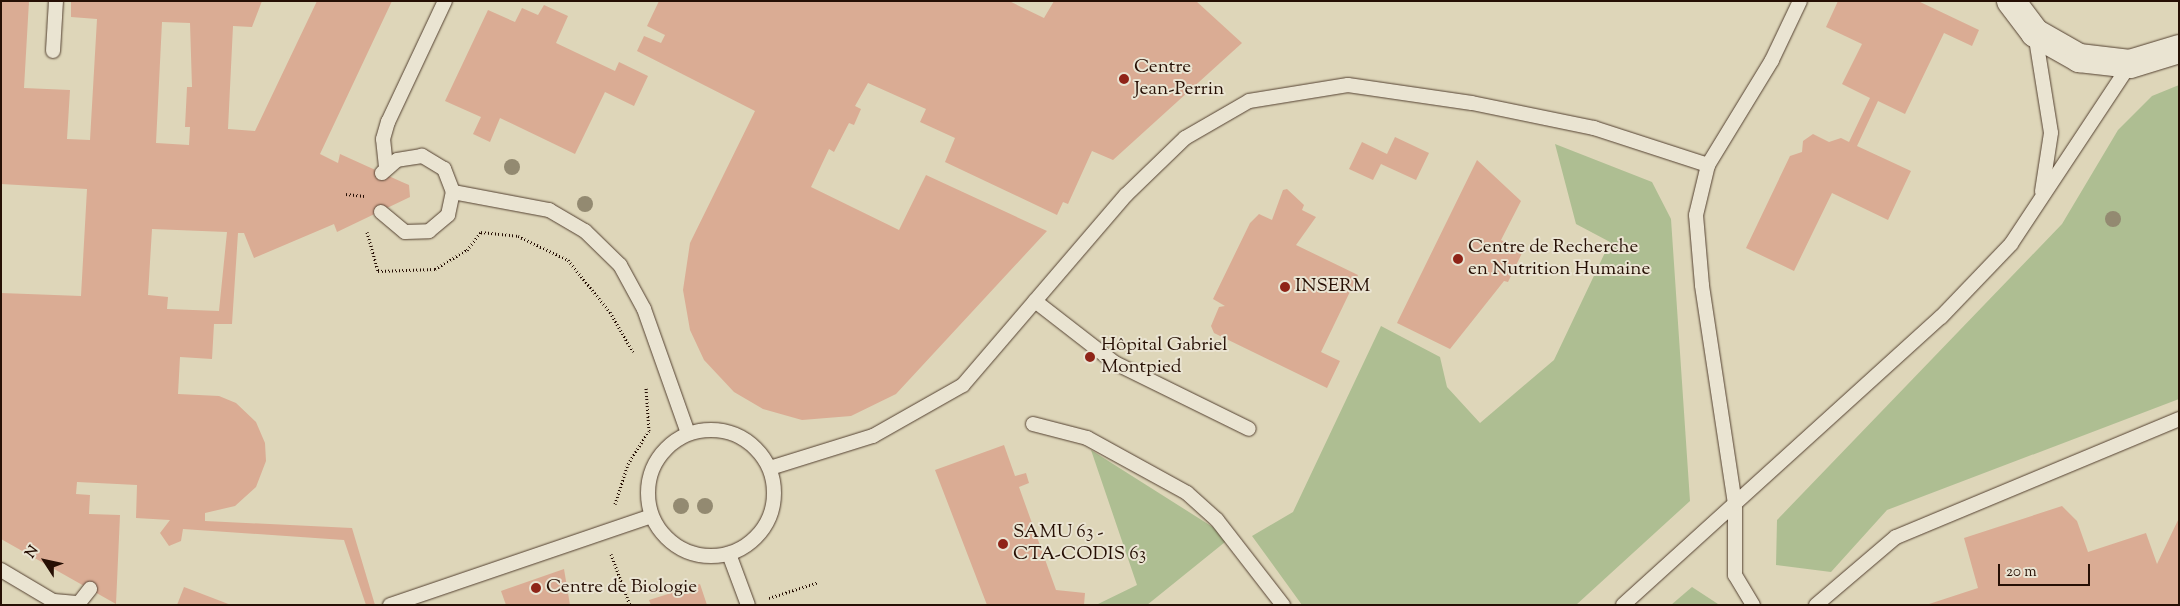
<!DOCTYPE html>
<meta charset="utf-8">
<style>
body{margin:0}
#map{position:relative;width:2180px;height:606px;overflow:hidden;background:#ded6b9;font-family:"Sorts Mill Goudy",serif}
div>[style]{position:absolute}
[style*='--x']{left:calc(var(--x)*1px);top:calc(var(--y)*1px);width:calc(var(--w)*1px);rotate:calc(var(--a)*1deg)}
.green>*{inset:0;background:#aebe92}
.building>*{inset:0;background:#daac94}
.path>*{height:3px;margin-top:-1.5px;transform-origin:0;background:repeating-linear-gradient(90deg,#260f04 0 1px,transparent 0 3.5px)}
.roads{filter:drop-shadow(0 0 1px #544131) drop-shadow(0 0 1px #544131)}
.lane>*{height:14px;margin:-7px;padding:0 7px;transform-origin:7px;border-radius:7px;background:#eae4d2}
.lane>.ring{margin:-7px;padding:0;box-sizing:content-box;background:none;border:14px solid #eae4d2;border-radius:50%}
.secondary>*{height:28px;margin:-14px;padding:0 14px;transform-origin:14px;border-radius:14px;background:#eae4d2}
.trees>*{width:16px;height:16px;margin:-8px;border-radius:50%;background:#938a71}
.dots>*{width:14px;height:14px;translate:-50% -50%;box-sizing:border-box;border:2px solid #eae4d2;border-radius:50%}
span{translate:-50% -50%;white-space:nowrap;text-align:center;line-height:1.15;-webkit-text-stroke:4px #eae4d2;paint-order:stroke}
.poi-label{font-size:19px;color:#260f04}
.left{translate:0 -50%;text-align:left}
.frame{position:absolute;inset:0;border:2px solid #260f04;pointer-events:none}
.north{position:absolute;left:20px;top:536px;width:50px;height:50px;-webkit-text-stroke:4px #eae4d2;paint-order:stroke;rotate:305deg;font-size:14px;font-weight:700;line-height:20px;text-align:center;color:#260f04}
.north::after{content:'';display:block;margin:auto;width:18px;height:22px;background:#260f04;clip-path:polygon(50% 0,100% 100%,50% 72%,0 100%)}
.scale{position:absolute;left:1998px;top:564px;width:92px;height:22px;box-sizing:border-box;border:2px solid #260f04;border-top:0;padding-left:6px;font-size:15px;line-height:18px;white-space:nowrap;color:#260f04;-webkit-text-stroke:4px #eae4d2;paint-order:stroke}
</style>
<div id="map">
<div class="green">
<i style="clip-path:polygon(2179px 85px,2179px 399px,1887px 510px,1831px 572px,1776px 565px,1777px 520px,2062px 224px,2118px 130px,2152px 96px)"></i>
<i style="clip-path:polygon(1555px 144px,1652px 182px,1671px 219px,1690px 501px,1576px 605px,1302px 605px,1252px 536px,1293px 512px,1381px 326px,1440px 357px,1447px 387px,1480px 423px,1554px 360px,1610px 242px,1576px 224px)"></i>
<i style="clip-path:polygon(1091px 450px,1230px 538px,1147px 605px,1096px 605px,1137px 585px)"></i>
<i style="clip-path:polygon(1692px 587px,1718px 604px,1718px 605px,1671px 605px)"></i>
</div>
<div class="building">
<i style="clip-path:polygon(evenodd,1px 1px,29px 1px,24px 88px,70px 90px,67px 139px,90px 140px,97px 19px,71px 17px,71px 1px,262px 1px,252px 27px,233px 26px,228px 129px,255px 131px,317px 1px,392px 1px,320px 154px,338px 163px,340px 154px,402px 182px,409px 185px,410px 197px,337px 232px,334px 224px,254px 258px,244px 233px,238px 233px,232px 324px,214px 324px,212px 359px,180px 357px,178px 394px,219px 396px,236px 403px,256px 422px,265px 443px,266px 461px,256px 487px,235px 506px,205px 513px,205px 521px,352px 528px,375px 605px,366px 605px,344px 540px,183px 529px,181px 541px,169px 546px,160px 533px,170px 520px,136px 518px,137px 485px,77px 482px,76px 494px,90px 495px,89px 514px,120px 515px,116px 604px,1px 539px,1px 293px,81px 296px,87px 189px,1px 184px,1px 1px,162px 22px,190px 23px,192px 87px,187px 87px,185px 127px,190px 127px,189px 145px,156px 143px,162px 22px,1px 1px,152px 229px,227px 232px,219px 311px,167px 309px,168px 297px,148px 295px,152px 229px)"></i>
<i style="clip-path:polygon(659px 1px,1009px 1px,1044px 18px,1054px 1px,1196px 1px,1242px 43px,1113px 160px,1092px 151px,1068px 204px,1063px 202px,1057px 215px,945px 162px,955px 138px,920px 122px,926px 109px,868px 83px,855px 106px,861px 109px,854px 125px,849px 123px,834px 152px,829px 149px,811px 187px,899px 230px,926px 175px,1047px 231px,896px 394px,851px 416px,802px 420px,763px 409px,734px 392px,704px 360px,690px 330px,683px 290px,690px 243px,755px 111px,637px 51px,644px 36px,661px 43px,665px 35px,647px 26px)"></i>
<i style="clip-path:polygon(1838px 1px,1918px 1px,1979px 30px,1972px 46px,1944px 33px,1905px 114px,1878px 101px,1857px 146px,1911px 171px,1888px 220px,1832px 193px,1794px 271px,1746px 248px,1790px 156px,1802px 152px,1803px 141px,1813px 134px,1829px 142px,1841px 138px,1849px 142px,1870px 98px,1842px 84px,1862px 44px,1826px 27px)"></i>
<i style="clip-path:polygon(544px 5px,568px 16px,556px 43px,615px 71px,619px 62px,648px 76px,634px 106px,605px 92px,575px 154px,500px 118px,490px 142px,473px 134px,481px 117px,445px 101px,488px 10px,515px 22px,522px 8px,538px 15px)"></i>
<i style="clip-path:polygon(1395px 137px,1429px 153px,1416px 180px,1381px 164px,1373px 180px,1349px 169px,1362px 142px,1387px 154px)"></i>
<i style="clip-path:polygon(1477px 160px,1521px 201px,1501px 240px,1523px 251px,1508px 282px,1504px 281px,1450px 349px,1397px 323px)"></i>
<i style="clip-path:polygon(1287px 189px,1304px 205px,1302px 210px,1316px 217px,1296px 245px,1358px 275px,1321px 352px,1340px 361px,1327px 388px,1214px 333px,1211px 326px,1219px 307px,1225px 306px,1213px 299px,1250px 223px,1259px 214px,1272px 220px,1283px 190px)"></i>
<i style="clip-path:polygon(1004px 445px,1015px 476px,1026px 473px,1029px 483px,1019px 487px,1056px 590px,1085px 593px,1084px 605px,987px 605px,935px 470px)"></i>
<i style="clip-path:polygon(2062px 506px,2077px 521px,2088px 552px,2146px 533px,2157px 564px,2179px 518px,2179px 605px,1926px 605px,1978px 588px,1964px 538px)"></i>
<i style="clip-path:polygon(564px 569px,570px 605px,506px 605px,501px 591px)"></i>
<i style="clip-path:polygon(700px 584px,707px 605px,651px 605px,649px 600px)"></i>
<i style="clip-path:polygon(184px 587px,231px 605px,177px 605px)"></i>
</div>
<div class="path">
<i style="--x:346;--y:194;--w:19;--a:6"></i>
<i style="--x:367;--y:232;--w:41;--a:74.2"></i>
<i style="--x:378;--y:271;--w:57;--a:-2"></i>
<i style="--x:435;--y:269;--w:37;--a:-31"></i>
<i style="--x:467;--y:250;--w:23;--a:-52"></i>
<i style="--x:481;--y:232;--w:37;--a:6"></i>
<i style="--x:518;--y:236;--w:55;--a:25.6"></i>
<i style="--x:568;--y:260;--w:67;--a:51.1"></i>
<i style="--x:610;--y:312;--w:46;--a:60.1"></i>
<i style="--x:615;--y:504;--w:42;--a:-72"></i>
<i style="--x:628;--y:464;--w:39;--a:-58"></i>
<i style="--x:649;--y:431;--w:43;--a:-94"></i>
<i style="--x:611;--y:554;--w:54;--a:69.6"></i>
<i style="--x:769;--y:598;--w:52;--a:-17.7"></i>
</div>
<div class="roads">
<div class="lane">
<i style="--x:2035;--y:33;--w:101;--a:80.9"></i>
<i style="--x:2051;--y:133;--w:59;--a:98.8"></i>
<i style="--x:53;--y:51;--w:50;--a:-86.6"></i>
<i style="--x:386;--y:167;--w:28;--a:-96"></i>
<i style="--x:383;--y:139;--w:18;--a:-74"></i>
<i style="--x:388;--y:122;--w:134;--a:-64.8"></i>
<i style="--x:453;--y:192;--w:98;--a:10.6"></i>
<i style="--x:549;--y:210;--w:42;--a:30.3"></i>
<i style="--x:585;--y:231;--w:49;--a:44.2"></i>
<i style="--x:620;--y:265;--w:50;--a:61.4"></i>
<i style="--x:644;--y:309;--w:132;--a:70.5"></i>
<i style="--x:381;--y:212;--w:31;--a:40"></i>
<i style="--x:405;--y:232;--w:24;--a:-2"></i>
<i style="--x:429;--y:231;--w:25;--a:-40"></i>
<i style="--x:448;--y:215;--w:24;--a:-78"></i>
<i style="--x:453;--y:192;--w:25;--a:-111"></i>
<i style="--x:444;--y:169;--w:26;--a:-149"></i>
<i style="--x:422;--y:156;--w:25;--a:171"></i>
<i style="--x:397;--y:160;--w:20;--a:139"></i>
<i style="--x:1035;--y:301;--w:101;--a:37.8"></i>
<i style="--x:1115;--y:363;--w:149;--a:26.2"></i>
<i style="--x:1033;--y:424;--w:56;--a:14.5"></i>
<i style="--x:1087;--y:438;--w:114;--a:28.8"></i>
<i style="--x:1187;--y:493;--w:40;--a:42"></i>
<i style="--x:1217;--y:520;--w:108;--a:52.2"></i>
<i class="ring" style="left:648px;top:430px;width:112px;height:112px"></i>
<i style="--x:770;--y:468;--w:108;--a:-17.3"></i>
<i style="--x:873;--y:436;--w:103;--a:-29.5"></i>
<i style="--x:963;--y:385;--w:250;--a:-49.4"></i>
<i style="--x:1126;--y:195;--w:82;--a:-44"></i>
<i style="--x:1185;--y:138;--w:74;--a:-30"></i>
<i style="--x:1249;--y:101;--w:100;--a:-9.2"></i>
<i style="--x:1348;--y:85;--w:125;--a:8.3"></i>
<i style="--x:1472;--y:103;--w:125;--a:11.6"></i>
<i style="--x:1594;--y:128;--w:120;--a:18"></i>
<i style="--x:729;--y:554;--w:54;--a:69.6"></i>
<i style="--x:1;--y:570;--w:69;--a:30.7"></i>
<i style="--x:54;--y:601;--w:25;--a:5"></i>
<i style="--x:79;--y:603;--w:18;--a:-52"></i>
<i style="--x:390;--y:605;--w:276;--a:-18.8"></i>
<i style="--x:1623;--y:605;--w:429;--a:-42.2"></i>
<i style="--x:1941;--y:317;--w:101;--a:-46.2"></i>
<i style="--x:2011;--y:244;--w:216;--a:-56.5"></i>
<i style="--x:1753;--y:605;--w:35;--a:-121"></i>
<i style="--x:1735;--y:575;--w:71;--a:-90"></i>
<i style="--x:1735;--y:504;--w:221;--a:-98.6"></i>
<i style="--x:1702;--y:285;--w:70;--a:-94.9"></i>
<i style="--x:1696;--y:215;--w:51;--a:-76.5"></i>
<i style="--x:1708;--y:165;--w:123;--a:-58.6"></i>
<i style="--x:1772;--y:60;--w:65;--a:-64.6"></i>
<i style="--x:1816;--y:605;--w:105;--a:-40.4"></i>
<i style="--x:1896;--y:537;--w:307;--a:-22.6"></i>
</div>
<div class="secondary">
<i style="--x:2011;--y:1;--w:40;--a:53"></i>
<i style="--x:2035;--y:33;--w:51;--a:29.6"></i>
<i style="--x:2079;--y:58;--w:51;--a:6.7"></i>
<i style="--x:2130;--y:64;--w:51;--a:-17"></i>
</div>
</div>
<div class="trees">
<i style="left:512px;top:167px"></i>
<i style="left:585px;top:204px"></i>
<i style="left:2113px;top:219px"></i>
<i style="left:681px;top:506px"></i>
<i style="left:705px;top:506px"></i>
</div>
<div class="dots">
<i style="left:1124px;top:79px;background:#8f2418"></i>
<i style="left:1458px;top:259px;background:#8f2418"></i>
<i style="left:1285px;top:287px;background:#8f2418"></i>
<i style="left:1090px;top:357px;background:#8f2418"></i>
<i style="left:1003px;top:544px;background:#8f2418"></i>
<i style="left:536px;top:588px;background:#8f2418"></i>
</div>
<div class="poi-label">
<span class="left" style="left:1134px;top:79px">Centre<br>Jean-Perrin</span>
<span class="left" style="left:1468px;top:259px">Centre de Recherche<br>en Nutrition Humaine</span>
<span class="left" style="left:1295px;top:287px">INSERM</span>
<span class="left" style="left:1101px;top:357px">Hôpital Gabriel<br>Montpied</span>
<span class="left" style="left:1013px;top:544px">SAMU 63 -<br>CTA-CODIS 63</span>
<span class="left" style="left:546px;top:588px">Centre de Biologie</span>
</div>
<div class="frame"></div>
<div class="north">N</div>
<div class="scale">20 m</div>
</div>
